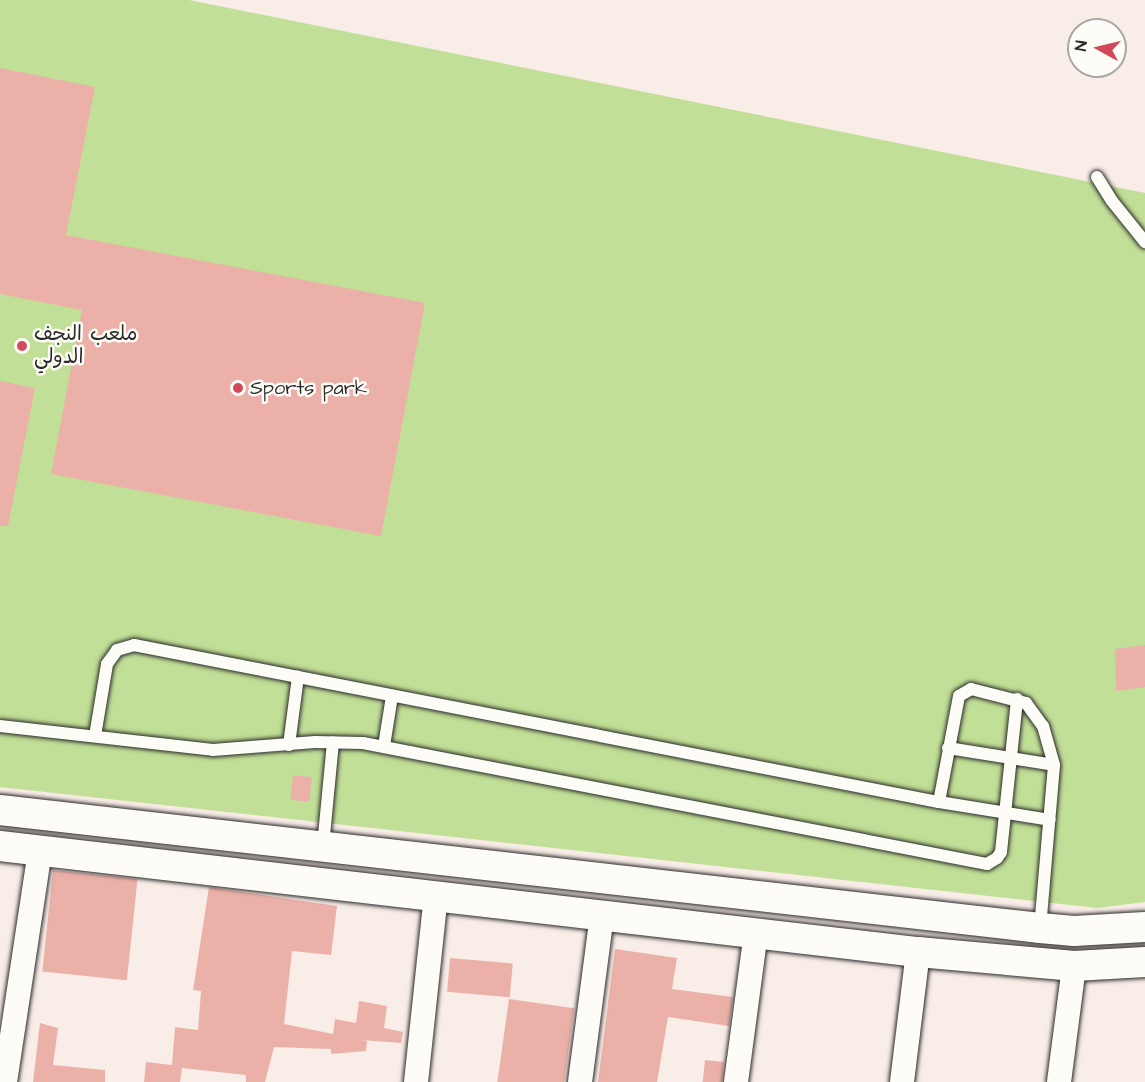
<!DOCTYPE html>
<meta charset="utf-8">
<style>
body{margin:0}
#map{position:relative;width:1145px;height:1082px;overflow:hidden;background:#f9ede7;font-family:"Architects Daughter","Playpen Sans Arabic",sans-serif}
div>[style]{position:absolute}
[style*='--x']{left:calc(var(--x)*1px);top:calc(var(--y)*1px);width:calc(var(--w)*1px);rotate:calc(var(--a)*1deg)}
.green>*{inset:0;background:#c1df96}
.building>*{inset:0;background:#ebb1a9;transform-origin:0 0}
.roads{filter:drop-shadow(0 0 2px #2b2b2b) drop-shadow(0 0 2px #2b2b2b)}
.service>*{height:12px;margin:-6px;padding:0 6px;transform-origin:6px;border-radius:6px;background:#fdfcf7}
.minor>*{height:24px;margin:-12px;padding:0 12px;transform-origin:12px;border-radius:12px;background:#fdfcf7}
.tertiary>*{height:30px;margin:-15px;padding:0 15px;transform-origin:15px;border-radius:15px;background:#fdfcf7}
.dots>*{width:16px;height:16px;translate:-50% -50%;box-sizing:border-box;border:3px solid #fdfcf7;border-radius:50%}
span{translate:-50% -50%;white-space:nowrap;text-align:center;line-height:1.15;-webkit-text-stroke:5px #fdfcf7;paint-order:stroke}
.poi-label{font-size:20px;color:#2b2b2b}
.left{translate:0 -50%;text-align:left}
.north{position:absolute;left:1067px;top:18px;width:60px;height:60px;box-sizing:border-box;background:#fdfcf7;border:2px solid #a9a8a5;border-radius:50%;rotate:278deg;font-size:16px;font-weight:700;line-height:24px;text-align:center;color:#2b2b2b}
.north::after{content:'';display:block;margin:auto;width:21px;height:27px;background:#d1495b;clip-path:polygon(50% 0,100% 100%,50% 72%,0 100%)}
</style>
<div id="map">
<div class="green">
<i style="clip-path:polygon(0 0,189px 0,1145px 193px,1145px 902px,1097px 908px,0 787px)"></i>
</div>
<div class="building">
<i style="clip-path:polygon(0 68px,95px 87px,66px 235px,425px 303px,381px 536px,51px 474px,82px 310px,0 294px)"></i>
<i style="clip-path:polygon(0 381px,35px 388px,8px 526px,0 526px)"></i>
<i style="clip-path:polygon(1145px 645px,1145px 687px,1116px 691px,1115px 649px)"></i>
<i style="left:293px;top:775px;width:19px;height:25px;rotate:6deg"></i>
<i style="left:53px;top:870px;width:85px;height:102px;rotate:6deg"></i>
<i style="clip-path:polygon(209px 887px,337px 906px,331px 955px,292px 951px,284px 1024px,333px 1034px,335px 1019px,356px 1023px,359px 1001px,387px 1006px,384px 1028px,403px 1032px,401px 1043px,362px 1040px,367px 1041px,366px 1051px,331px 1054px,331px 1049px,274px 1047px,265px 1082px,246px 1082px,246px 1075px,182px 1068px,180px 1082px,144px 1082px,146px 1062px,172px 1065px,175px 1027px,198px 1030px,201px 991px,193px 990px)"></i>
<i style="clip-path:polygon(615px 949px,677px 958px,672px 989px,733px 997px,729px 1026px,668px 1017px,657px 1082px,598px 1082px)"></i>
<i style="left:450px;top:958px;width:63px;height:34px;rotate:5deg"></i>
<i style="left:509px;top:999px;width:66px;height:84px;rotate:8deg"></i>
<i style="clip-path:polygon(40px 1023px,58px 1028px,53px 1065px,105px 1070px,105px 1082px,33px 1082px)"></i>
<i style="left:705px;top:1060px;width:19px;height:22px;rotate:6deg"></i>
</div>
<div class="roads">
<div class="service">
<i style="--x:1097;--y:177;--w:28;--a:58"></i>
<i style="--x:1112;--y:201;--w:53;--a:51.2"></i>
<i style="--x:0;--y:726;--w:214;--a:6.4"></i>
<i style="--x:213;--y:750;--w:102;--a:-4.5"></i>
<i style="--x:315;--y:742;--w:48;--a:1.2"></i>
<i style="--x:363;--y:743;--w:636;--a:10.97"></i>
<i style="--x:987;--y:864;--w:12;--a:-31"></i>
<i style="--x:997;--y:858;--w:7;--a:-56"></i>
<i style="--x:1001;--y:852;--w:154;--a:-84"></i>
<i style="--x:95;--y:736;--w:73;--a:-80.5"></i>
<i style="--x:107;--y:664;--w:17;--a:-54"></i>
<i style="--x:117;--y:650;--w:18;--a:-16"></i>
<i style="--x:134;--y:645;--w:820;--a:11.04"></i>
<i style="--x:939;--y:802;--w:112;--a:9.2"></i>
<i style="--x:289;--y:745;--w:69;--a:-82.5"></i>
<i style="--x:384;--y:746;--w:51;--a:-80.9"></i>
<i style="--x:948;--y:748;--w:107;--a:9.1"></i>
<i style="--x:939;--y:802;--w:108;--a:-79.3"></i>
<i style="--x:959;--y:696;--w:14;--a:-30"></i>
<i style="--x:971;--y:689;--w:57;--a:14.3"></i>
<i style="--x:1026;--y:703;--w:29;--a:54"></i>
<i style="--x:1043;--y:726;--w:41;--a:74.2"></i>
<i style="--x:1054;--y:765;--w:163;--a:94.9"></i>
<i style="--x:323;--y:846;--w:104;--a:-84.5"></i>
</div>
<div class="minor">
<i style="--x:5;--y:1082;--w:234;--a:-81.4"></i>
<i style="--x:416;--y:1082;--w:188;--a:-83.9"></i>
<i style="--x:580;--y:1082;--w:169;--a:-82.5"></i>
<i style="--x:736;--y:1082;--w:150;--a:-82.4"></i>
<i style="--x:902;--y:1082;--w:131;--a:-83"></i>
<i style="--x:1059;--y:1082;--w:117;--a:-82.6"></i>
</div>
<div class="tertiary">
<i style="--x:0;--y:810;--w:1047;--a:6.47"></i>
<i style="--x:1040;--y:928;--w:34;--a:5"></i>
<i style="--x:1074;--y:931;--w:71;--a:-3.2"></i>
<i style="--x:0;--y:846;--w:924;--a:6.59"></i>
<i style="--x:918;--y:952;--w:157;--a:5.1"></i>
<i style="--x:1074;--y:966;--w:71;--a:-3.2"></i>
</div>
</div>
<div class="dots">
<i style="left:22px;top:346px;background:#d1495b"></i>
<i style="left:238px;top:388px;background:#d1495b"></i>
</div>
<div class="poi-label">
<span class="left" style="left:34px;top:346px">ملعب النجف<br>الدولي</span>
<span class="left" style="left:250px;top:388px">Sports park</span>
</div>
<div class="north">N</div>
</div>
